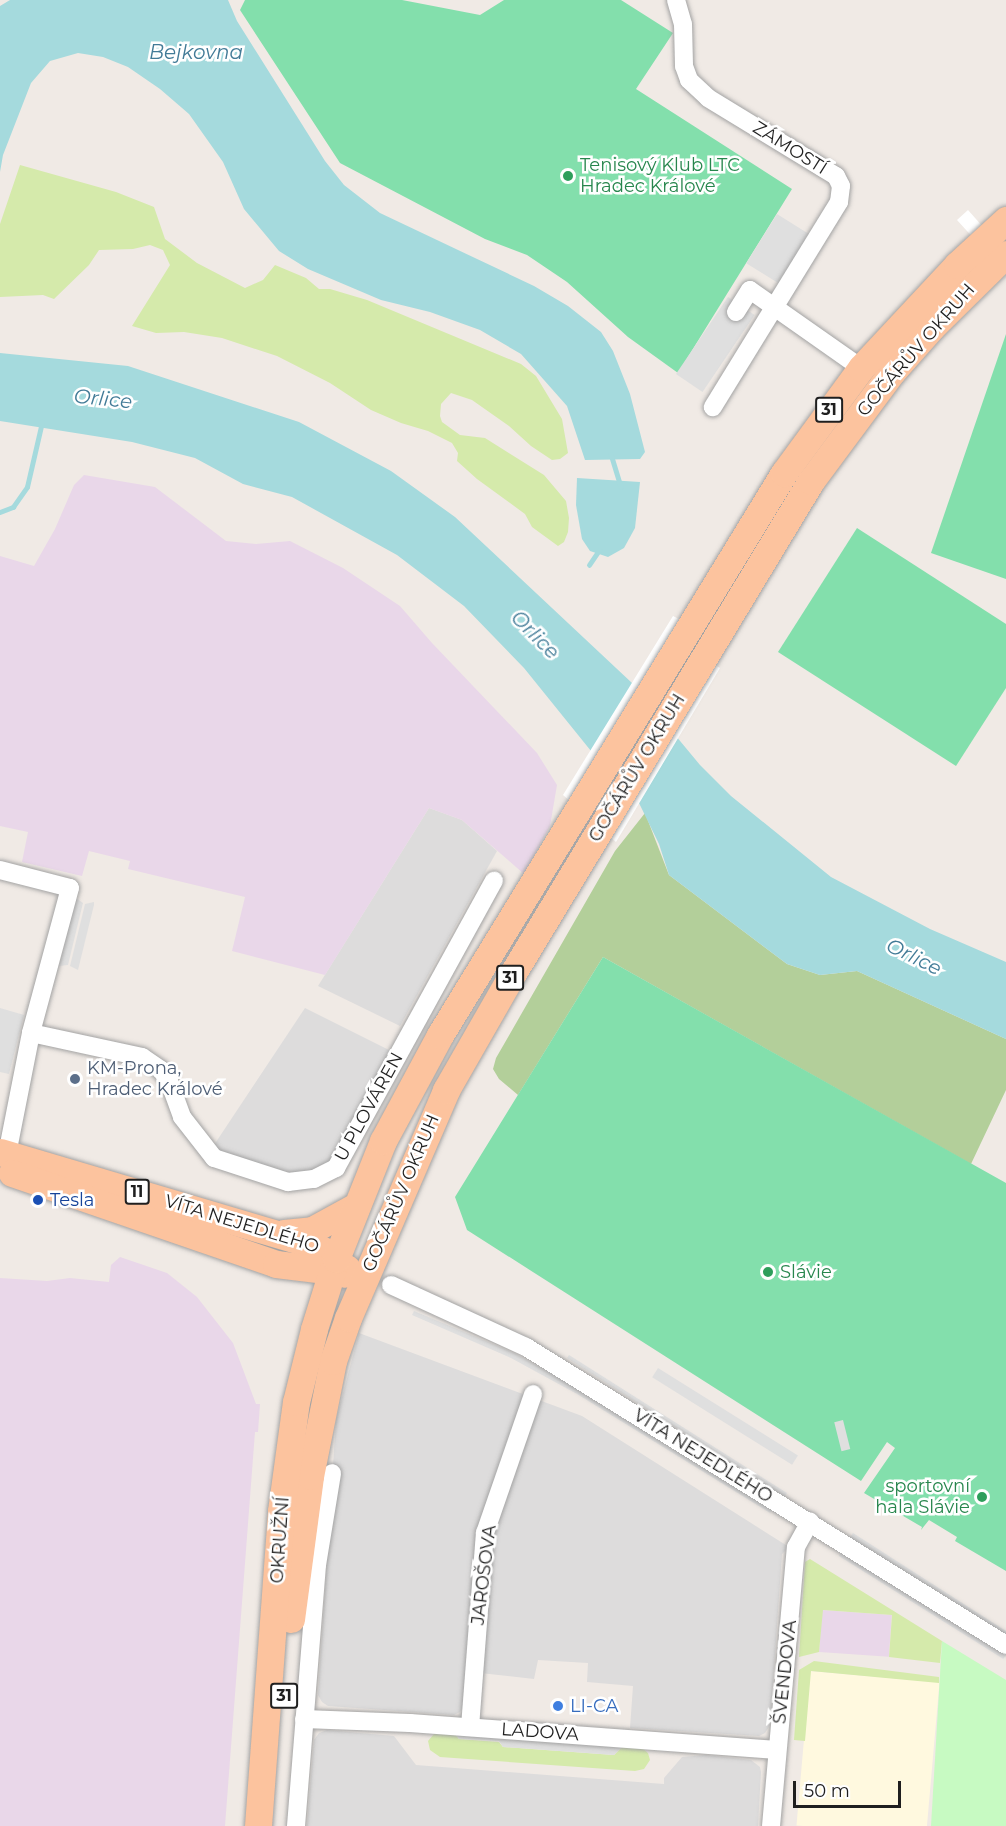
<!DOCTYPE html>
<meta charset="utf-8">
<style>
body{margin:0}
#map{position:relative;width:1006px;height:1826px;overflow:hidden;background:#f0eae5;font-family:Montserrat,sans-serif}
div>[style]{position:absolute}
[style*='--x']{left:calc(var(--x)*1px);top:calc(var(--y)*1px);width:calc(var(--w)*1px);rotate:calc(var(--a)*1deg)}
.residential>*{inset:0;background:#dddcdc}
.industrial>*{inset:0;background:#e9d7e9;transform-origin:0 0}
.education>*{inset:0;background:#fff9df;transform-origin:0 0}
.grass>*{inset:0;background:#d5eaab}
.forest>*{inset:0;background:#b3cf9a}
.park>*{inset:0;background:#c7fac2}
.pitch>*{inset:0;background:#83dfac}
.parking>*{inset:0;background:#dfdfdf;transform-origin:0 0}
.water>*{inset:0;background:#a5dadd}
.pier>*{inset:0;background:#fff}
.stream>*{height:4.5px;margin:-2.25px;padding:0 2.25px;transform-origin:2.25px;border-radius:2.25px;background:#a5dadd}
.roads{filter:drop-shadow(0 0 2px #a3a3a3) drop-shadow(0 0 2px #a3a3a3)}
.minor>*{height:18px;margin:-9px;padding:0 9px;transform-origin:9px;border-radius:9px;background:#fff}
.primary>*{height:27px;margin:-13.5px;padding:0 13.5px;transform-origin:13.5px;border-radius:13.5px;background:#fcc39e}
.dots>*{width:16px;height:16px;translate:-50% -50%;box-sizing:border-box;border:3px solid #fff;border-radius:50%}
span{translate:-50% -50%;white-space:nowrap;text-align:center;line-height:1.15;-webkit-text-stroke:5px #fff;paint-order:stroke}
.shield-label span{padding:2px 4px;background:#fff;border:2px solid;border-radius:4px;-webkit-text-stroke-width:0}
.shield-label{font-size:16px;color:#1f1f1f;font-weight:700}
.street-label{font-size:18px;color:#1f1f1f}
.leisure-label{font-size:18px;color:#27864d}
.left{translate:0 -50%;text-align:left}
.right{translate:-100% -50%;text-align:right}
.service-label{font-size:18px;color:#4e5e75}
.transit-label{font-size:18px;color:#164399}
.shop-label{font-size:18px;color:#366cbe}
.water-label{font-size:20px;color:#427b97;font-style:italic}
.scale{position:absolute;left:793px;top:1781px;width:108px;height:27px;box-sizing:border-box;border:3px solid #1f1f1f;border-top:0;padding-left:8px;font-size:18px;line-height:21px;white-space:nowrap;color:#1f1f1f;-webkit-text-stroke:4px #fff;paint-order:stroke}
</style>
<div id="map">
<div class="residential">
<i style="clip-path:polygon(429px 808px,462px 820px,497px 851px,400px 1026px,318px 986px)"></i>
<i style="clip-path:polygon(305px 1008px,391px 1051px,334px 1165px,292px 1177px,212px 1148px)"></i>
<i style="clip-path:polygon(359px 1333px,582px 1416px,789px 1547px,782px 1554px,770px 1725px,765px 1733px,759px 1736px,630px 1728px,633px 1686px,587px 1682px,588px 1663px,538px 1660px,534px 1679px,471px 1672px,465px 1704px,460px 1712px,454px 1715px,328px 1706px,322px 1702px,318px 1695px,336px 1420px)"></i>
<i style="clip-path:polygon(327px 1730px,394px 1736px,416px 1765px,664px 1784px,664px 1778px,682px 1757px,706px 1755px,751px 1760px,760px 1767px,761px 1772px,758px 1826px,307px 1826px,314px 1740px,319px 1733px)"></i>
</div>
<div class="industrial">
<i style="clip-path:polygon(84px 475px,155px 487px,226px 541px,256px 544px,290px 541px,343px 568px,400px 606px,432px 643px,537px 753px,557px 785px,550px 826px,524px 874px,462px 820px,429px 808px,325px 975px,232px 951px,245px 897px,128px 869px,130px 861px,89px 851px,82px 876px,22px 862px,28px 832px,0 826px,0 556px,34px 566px,55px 529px,74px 485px)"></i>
<i style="clip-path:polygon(120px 1257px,167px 1273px,197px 1297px,233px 1343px,256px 1404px,260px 1404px,258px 1432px,255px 1432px,225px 1826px,0 1826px,0 1278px,47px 1281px,70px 1278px,109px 1282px,111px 1265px)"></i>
<i style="left:822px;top:1610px;width:70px;height:42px;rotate:4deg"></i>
</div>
<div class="education">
<i style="left:810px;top:1671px;width:130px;height:155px;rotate:5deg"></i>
</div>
<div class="grass">
<i style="clip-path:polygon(20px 165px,116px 192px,154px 207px,165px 239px,197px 263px,245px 288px,263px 280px,275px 265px,306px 278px,319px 289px,330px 289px,367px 300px,521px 364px,536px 376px,562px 419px,568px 453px,560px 459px,552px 460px,531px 446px,509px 426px,472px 400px,451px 393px,441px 404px,440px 416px,442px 422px,460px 435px,485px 438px,544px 475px,566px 501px,569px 518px,568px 532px,564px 542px,558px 546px,532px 527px,525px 514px,477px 479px,457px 461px,458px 453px,452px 443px,428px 431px,401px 423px,371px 410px,330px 383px,277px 356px,222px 338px,184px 332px,156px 333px,132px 326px,170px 265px,163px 250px,150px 245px,133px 249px,99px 250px,89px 265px,54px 299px,43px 295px,0 297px,0 224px)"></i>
<i style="clip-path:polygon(810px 1559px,942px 1641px,940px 1663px,889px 1657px,892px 1615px,823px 1610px,819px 1652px,799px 1657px,805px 1562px)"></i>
<i style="clip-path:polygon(814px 1661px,939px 1677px,939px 1683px,811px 1671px,805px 1741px,794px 1740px,799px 1670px)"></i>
<i style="clip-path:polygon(454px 1733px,459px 1739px,499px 1742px,503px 1747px,614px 1755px,623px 1746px,642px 1748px,648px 1753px,650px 1760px,644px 1769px,635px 1771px,440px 1757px,430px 1750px,428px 1741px,434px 1734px)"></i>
</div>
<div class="forest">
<i style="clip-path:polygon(645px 813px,669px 875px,787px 964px,820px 975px,857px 971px,1006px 1039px,1006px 1090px,971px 1164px,603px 957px,518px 1095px,499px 1079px,493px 1069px,496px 1058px,615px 851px)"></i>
</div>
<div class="park">
<i style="clip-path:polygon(942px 1641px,1006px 1680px,1006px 1826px,931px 1826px)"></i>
</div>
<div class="pitch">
<i style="clip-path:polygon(245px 0,402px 0,480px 15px,504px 0,621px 0,673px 33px,636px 89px,792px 189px,678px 373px,628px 337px,567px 282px,527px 255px,485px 239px,340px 163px,240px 10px)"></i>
<i style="clip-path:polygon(1006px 334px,1006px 579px,931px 553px)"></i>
<i style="clip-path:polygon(857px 528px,1006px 624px,1006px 688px,956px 766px,778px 652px)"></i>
<i style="clip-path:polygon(603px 957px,1006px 1183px,1006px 1571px,955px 1541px,957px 1537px,929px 1520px,921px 1530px,922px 1527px,864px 1493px,895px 1448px,887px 1442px,861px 1481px,467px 1230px,455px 1197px)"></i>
</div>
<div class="parking">
<i style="left:777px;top:214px;width:39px;height:58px;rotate:32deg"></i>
<i style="left:728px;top:297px;width:32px;height:93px;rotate:34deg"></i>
<i style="clip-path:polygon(76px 898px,83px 903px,68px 965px,59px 966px)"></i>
<i style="clip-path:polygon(94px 902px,94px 905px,78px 970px,70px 966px,85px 904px)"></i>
<i style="clip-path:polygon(0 1008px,24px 1015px,9px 1074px,0 1072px)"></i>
<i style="clip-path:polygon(414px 1311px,514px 1353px,581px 1390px,772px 1509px,770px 1513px,577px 1394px,511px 1358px,412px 1315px)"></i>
<i style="clip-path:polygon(569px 1355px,787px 1493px,785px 1497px,567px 1358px)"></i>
<i style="left:658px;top:1368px;width:165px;height:11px;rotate:32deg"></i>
<i style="left:843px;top:1420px;width:30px;height:9px;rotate:76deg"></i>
<i style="clip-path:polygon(853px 1533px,1006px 1631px,1006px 1638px,849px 1539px)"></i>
<i style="left:842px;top:1551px;width:194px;height:6px;rotate:32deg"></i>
<i style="clip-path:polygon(455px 1733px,623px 1746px,614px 1755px,503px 1747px,499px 1741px,459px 1739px)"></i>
</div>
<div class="water">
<i style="clip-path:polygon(10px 0,228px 0,237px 21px,325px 161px,344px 185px,380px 213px,534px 286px,568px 306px,601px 332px,613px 351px,630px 394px,645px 452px,640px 459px,585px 460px,567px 406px,521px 354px,480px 330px,430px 312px,381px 300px,308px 269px,279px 251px,244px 209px,223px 162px,189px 114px,160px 89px,128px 67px,103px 57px,78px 53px,50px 61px,31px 83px,3px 155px,0 172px,0 6px)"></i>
<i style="clip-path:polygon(0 353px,128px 366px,299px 422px,391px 471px,455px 517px,632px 683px,700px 765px,731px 796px,831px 877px,930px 929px,1006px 962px,1006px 1039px,857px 971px,820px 975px,787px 964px,669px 875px,659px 844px,639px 803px,591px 751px,524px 668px,464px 606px,397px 555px,292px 497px,243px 484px,195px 458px,132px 442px,0 421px)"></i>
<i style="clip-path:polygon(577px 478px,640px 482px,635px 528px,624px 548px,608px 557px,590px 551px,582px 539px,576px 505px)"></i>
</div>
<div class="pier">
<i style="clip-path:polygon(968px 210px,1006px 253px,1006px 274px,957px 220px)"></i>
<i style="clip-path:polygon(673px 616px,679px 619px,713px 664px,720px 668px,616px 842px,563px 795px)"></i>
</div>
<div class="stream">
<i style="--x:611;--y:454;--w:34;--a:73"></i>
<i style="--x:0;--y:512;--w:14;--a:-21"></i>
<i style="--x:13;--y:507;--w:24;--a:-55"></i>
<i style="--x:27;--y:487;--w:67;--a:-77"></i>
<i style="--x:589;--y:565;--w:18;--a:-56"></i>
</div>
<div class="roads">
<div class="minor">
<i style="--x:676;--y:0;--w:25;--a:74"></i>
<i style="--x:683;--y:24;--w:42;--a:88.6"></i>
<i style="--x:684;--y:66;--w:15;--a:70"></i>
<i style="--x:689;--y:80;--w:26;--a:43"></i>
<i style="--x:708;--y:98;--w:150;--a:31.4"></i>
<i style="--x:836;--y:176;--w:11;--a:63"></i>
<i style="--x:841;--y:186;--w:16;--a:97"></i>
<i style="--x:839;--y:202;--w:241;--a:121.6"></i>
<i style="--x:736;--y:312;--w:26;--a:-58"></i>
<i style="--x:750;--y:290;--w:136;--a:35.1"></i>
<i style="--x:0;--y:870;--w:72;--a:14.4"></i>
<i style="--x:70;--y:888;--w:150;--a:105.1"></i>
<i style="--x:31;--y:1033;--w:123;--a:101.2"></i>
<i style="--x:31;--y:1033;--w:114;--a:12.2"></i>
<i style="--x:142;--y:1057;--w:23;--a:34"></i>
<i style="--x:161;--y:1070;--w:14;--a:54"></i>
<i style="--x:169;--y:1081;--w:38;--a:70"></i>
<i style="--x:182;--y:1117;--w:52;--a:52"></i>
<i style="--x:214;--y:1158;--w:78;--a:18"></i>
<i style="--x:288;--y:1182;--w:26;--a:-7"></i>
<i style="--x:314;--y:1179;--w:25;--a:-27"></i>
<i style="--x:336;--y:1168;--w:328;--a:-61.2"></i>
<i style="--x:391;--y:1285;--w:149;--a:24.7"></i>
<i style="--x:526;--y:1347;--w:565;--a:31.83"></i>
<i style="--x:304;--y:1719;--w:106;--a:2.2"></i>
<i style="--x:410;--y:1723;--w:368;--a:4.2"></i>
<i style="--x:470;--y:1727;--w:195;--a:-85.6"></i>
<i style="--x:485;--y:1533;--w:147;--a:-70.9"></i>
<i style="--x:296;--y:1826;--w:262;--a:-85.4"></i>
<i style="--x:317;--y:1565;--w:93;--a:-80.7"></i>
<i style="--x:771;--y:1826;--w:280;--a:-84.9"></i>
<i style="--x:796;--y:1547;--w:29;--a:-61"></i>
</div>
<div class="primary">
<i style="--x:0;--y:1152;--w:323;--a:16.5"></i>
<i style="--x:310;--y:1244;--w:23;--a:25"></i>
<i style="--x:331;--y:1254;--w:24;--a:55"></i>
<i style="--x:12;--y:1173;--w:279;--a:19"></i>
<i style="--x:276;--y:1264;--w:56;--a:7.1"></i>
<i style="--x:332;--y:1271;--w:15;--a:-11"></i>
<i style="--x:284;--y:1233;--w:28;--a:-6"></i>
<i style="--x:312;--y:1230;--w:50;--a:-28.6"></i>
<i style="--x:291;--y:1619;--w:144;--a:-82.4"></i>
<i style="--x:310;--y:1476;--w:117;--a:-78.7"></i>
<i style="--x:333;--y:1361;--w:46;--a:-70.8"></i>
<i style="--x:348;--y:1318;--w:248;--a:-66.7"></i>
<i style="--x:446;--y:1090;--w:135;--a:-60.2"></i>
<i style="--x:513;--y:973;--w:575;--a:-58.8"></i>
<i style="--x:811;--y:481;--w:136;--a:-53.4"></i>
<i style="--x:892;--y:372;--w:60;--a:-48.4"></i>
<i style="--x:932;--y:327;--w:104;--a:-44.6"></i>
<i style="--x:258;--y:1826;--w:316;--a:-85.8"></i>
<i style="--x:281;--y:1511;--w:110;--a:-82.2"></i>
<i style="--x:296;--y:1402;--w:75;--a:-76.1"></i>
<i style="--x:314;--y:1329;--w:73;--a:-72.6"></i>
<i style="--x:336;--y:1259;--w:127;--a:-68.3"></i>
<i style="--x:383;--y:1141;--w:120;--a:-61.7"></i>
<i style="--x:440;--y:1035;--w:659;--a:-58.53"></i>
<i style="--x:784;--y:473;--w:130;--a:-53.7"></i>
<i style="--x:861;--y:368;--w:141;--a:-47"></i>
<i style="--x:957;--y:265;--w:67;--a:-42.6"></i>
</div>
</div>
<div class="dots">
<i style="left:568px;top:176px;background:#2e9e5b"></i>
<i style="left:75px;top:1079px;background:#5c6f8a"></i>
<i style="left:38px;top:1200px;background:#1a4fb4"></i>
<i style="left:768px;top:1272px;background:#2e9e5b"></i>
<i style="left:982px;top:1497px;background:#2e9e5b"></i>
<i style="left:558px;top:1706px;background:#3f7fe0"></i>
</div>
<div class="shield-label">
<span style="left:829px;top:410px">31</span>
<span style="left:510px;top:978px">31</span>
<span style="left:137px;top:1192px">11</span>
<span style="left:284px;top:1696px">31</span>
</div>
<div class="street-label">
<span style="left:790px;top:148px;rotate:32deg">ZÁMOSTÍ</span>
<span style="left:916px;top:350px;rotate:-49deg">GOČÁRŮV OKRUH</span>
<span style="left:637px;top:768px;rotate:-59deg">GOČÁRŮV OKRUH</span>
<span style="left:369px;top:1107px;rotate:-61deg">U PLOVÁREN</span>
<span style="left:401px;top:1193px;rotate:-67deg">GOČÁRŮV OKRUH</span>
<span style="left:242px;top:1224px;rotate:17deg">VÍTA NEJEDLÉHO</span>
<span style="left:703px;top:1456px;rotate:32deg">VÍTA NEJEDLÉHO</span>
<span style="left:280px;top:1540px;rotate:-86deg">OKRUŽNÍ</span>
<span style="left:484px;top:1575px;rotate:-83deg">JAROŠOVA</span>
<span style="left:785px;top:1672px;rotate:-84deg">ŠVENDOVA</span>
<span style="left:540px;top:1732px;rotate:4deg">LADOVA</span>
</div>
<div class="leisure-label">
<span class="left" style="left:580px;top:176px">Tenisový Klub LTC<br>Hradec Králové</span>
<span class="left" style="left:780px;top:1272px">Slávie</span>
<span class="right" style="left:970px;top:1497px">sportovní<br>hala Slávie</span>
</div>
<div class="service-label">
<span class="left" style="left:87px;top:1079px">KM-Prona,<br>Hradec Králové</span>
</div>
<div class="transit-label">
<span class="left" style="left:50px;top:1200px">Tesla</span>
</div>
<div class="shop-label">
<span class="left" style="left:570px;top:1706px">LI-CA</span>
</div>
<div class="water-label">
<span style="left:196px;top:52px">Bejkovna</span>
<span style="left:103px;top:399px;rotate:6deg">Orlice</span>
<span style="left:535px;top:635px;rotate:45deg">Orlice</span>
<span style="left:914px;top:957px;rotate:26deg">Orlice</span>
</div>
<div class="scale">50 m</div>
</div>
